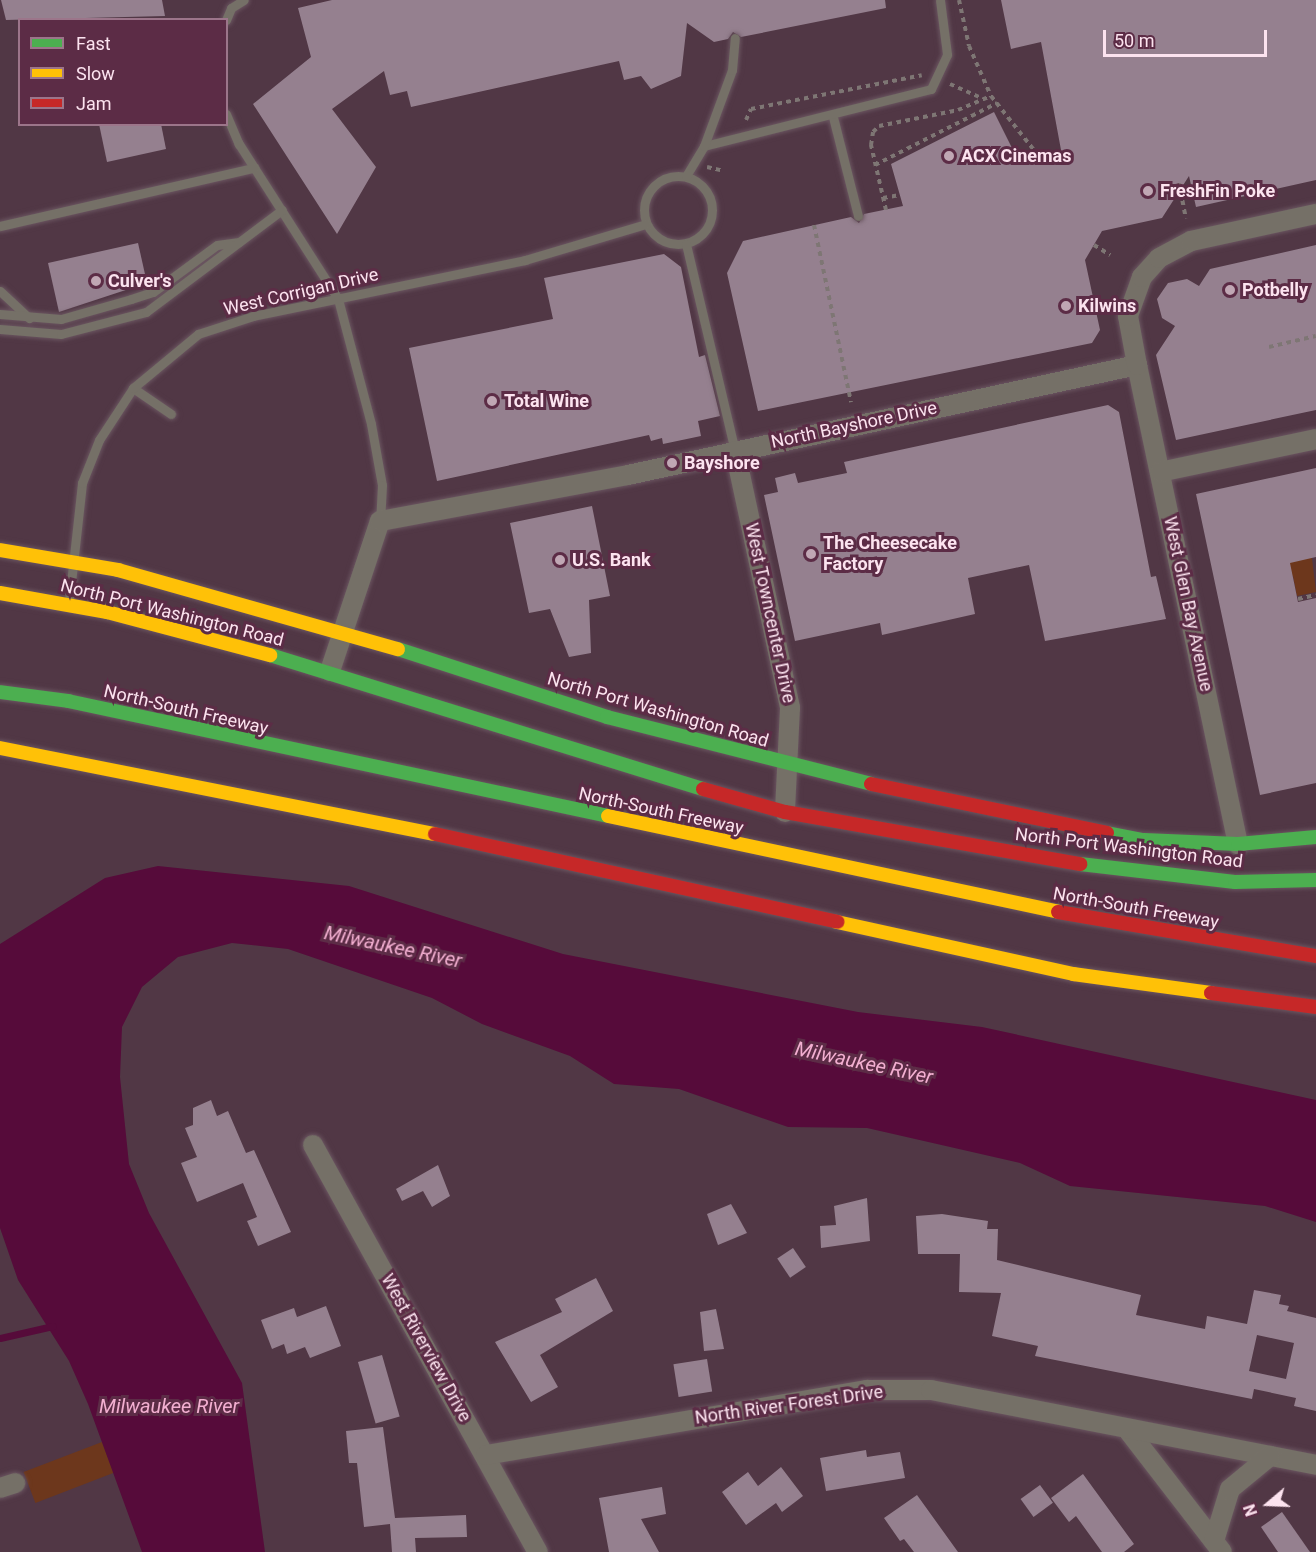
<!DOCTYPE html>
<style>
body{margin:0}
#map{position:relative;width:1316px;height:1552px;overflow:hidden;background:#513745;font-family:Roboto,sans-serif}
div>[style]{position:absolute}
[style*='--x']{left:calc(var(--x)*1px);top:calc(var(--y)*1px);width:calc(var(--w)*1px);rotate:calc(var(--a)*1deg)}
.green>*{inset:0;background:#6d371c;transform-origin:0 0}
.water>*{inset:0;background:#560b3a}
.stream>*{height:7px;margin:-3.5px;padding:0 3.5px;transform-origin:3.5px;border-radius:3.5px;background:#560b3a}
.building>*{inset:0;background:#95808f;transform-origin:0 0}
.path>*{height:4px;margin-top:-2px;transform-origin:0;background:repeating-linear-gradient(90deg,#7e7674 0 4.5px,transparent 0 9px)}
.roads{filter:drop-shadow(0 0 2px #6a5560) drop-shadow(0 0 2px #6a5560)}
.lane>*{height:9px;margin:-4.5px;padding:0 4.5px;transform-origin:4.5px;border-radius:4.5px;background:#757067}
.lane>.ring{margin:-4.5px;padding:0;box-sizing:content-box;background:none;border:9px solid #757067;border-radius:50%}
.street>*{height:20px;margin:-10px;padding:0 10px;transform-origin:10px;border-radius:10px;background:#757067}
.fast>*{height:14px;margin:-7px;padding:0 7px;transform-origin:7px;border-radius:7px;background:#4caf50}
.slow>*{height:14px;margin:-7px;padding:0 7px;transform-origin:7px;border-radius:7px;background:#ffc107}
.jam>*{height:14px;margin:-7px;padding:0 7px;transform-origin:7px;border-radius:7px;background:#c62828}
.dots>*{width:16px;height:16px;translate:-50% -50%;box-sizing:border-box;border:3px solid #5c2c46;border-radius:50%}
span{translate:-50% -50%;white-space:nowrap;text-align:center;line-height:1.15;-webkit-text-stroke:6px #5c2c46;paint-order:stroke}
.poi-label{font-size:18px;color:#fce3ef;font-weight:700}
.left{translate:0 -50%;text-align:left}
.street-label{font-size:18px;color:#fce3ef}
.water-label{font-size:20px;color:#f3afd1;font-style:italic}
.legend{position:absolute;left:18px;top:18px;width:210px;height:108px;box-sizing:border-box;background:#5c2c46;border:2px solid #9c758a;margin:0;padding:8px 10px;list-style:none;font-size:18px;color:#fce3ef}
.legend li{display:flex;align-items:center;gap:12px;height:30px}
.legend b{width:30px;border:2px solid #9c758a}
.north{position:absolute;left:1238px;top:1474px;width:60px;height:60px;-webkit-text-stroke:4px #5c2c46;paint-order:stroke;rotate:251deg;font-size:16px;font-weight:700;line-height:24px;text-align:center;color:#fce3ef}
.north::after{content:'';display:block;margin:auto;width:21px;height:27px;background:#fce3ef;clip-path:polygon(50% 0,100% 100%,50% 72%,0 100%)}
.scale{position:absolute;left:1103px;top:30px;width:164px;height:27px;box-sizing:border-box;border:3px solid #fce3ef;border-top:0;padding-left:8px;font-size:18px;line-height:21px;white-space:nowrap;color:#fce3ef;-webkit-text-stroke:4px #5c2c46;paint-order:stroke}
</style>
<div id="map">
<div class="green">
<i style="clip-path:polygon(1310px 542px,1316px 592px,1297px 596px,1293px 576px,1288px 577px,1292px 544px)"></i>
<i style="left:102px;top:1442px;width:33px;height:84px;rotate:69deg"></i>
</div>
<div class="water">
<i style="clip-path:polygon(158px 866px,349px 886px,563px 954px,858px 1012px,982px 1027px,1316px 1100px,1316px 1222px,1265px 1206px,1070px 1186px,1020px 1163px,867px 1128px,788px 1127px,679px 1089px,614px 1084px,570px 1056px,482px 1024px,432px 998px,288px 949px,232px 943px,178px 957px,142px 987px,122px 1027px,120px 1077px,129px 1164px,149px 1213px,242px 1383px,265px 1552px,142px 1552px,88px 1404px,69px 1361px,18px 1280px,0 1228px,0 944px,105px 878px)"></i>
</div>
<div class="stream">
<i style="--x:0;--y:1338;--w:54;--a:-12.8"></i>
</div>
<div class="building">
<i style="clip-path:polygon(1px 0,162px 0,165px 16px,6px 20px)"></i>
<i style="clip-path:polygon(332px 0,885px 0,886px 8px,741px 37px,733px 32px,728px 39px,714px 42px,687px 23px,681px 76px,651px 89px,641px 76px,624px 80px,619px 61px,411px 107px,407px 91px,390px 95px,384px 71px,332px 109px,376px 167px,337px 234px,253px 104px,311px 57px,298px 8px)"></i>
<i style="clip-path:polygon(1001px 0,1316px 0,1316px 180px,1196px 207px,1189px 176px,1162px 218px,1102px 231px,1085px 260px,1100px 330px,1092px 343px,758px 411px,727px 273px,743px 241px,851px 217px,859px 223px,864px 214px,903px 206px,891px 164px,994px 112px,1018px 160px,1061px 150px,1041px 42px,1011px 49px)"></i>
<i style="clip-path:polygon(99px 124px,161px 124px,166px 149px,107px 162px)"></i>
<i style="clip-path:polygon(138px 243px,147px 283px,59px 312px,48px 263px)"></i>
<i style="clip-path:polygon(1316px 245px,1316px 410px,1176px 440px,1156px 355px,1175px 326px,1162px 318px,1157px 299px,1168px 283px,1187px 279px,1199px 286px,1210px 269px)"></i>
<i style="clip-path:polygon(664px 254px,681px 267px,699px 357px,705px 355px,720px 416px,698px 421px,701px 436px,663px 444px,662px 438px,651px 441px,649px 435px,437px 481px,409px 348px,553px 319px,544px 278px)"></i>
<i style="clip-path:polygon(1108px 405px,1119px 412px,1151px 577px,1156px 576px,1166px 619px,1045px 641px,1029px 565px,968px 578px,975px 614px,882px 635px,880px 623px,795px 641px,764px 495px,778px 492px,775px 478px,795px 473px,798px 483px,847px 473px,844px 462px)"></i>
<i style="clip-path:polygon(1316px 468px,1316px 557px,1290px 563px,1298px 602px,1316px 598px,1316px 783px,1260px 795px,1196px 494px)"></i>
<i style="clip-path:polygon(592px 506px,610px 596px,589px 600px,591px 653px,569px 657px,550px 609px,529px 613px,510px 523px)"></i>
<i style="clip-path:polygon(211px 1100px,217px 1116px,228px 1111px,246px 1153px,254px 1150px,291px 1232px,258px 1246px,247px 1221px,257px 1217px,243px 1183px,197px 1202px,181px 1163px,197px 1157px,185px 1128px,193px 1125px,193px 1108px)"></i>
<i style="clip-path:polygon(438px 1165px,450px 1196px,432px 1207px,423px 1191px,402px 1201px,396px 1189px)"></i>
<i style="clip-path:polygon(867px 1198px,870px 1241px,821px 1248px,820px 1226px,836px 1225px,834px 1206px)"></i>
<i style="clip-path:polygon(731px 1204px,747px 1233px,718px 1245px,707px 1214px)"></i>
<i style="clip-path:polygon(evenodd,942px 1214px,988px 1221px,987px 1229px,998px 1229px,997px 1260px,1141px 1295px,1136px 1315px,1205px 1329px,1207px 1316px,1247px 1324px,1254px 1290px,1281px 1295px,1279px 1304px,1289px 1306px,1287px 1311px,1316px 1318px,1316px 1411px,1294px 1406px,1296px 1398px,1254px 1389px,1252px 1399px,1035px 1356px,1038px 1346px,992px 1336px,1001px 1293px,959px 1292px,960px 1254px,918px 1254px,916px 1216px,942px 1214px,1257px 1335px,1294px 1343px,1286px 1379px,1249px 1371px,1257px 1335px)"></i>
<i style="left:793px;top:1248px;width:23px;height:19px;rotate:56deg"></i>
<i style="clip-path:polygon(596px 1278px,613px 1311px,540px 1355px,558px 1387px,531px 1402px,495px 1342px,562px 1312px,555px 1299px)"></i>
<i style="clip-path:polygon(326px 1306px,341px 1346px,310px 1358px,305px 1347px,287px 1354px,284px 1344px,272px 1349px,261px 1320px,294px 1308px,297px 1317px)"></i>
<i style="clip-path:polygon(716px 1309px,724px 1349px,704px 1351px,700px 1312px)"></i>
<i style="left:382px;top:1355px;width:64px;height:25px;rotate:74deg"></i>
<i style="left:707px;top:1359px;width:33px;height:34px;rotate:81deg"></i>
<i style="clip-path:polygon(383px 1427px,395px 1518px,466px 1515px,467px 1537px,415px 1538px,416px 1552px,392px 1552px,390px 1524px,364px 1527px,357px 1463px,349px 1463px,346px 1431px)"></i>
<i style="clip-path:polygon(866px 1450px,867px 1457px,900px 1452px,905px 1478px,826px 1491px,820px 1458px)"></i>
<i style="clip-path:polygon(781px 1467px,803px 1496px,782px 1512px,776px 1503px,746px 1525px,722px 1492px,748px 1472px,758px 1486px)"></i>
<i style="clip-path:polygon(1083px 1474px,1134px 1544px,1124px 1552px,1102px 1552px,1076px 1516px,1069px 1522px,1051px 1498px)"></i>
<i style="left:1040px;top:1485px;width:22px;height:24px;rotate:54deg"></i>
<i style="clip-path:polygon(662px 1487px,666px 1514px,641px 1519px,659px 1552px,609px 1552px,599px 1498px)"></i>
<i style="clip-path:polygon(917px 1495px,958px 1552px,914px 1552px,904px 1539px,900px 1541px,884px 1518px)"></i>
<i style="clip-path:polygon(1282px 1512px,1310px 1552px,1278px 1552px,1261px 1527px)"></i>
</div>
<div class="path">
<i style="--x:959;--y:0;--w:47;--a:77.7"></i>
<i style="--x:969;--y:46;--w:55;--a:66.3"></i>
<i style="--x:991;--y:96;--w:75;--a:51.5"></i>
<i style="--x:950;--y:84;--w:35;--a:24"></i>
<i style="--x:746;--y:120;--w:12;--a:-66"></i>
<i style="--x:751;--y:109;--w:174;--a:-11.2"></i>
<i style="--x:875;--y:165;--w:137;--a:-26.9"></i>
<i style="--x:707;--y:167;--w:17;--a:13"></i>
<i style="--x:1179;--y:183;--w:36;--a:79"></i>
<i style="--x:883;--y:198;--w:17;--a:-10"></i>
<i style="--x:886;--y:210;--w:67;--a:-103"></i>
<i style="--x:871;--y:145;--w:13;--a:-81"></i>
<i style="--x:873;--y:132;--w:8;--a:-45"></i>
<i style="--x:879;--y:126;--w:81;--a:-11.4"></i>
<i style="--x:958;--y:110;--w:36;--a:-23"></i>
<i style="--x:814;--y:225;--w:181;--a:78.2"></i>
<i style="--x:1094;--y:245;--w:19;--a:32"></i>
<i style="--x:1269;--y:347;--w:48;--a:-13.2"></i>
<i style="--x:1298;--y:599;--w:18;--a:-13"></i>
</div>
<div class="roads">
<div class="lane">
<i style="--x:226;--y:20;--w:13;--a:-67"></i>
<i style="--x:231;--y:8;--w:15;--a:-32"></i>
<i style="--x:226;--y:114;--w:33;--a:67"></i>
<i style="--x:239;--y:144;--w:184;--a:57.4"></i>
<i style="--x:338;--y:299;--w:129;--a:75.2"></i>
<i style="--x:371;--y:424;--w:62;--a:79.8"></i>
<i style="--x:382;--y:485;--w:36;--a:93"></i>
<i style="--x:833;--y:117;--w:102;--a:75.8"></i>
<i style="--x:704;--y:146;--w:234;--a:-14.1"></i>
<i style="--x:931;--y:89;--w:38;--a:-65"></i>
<i style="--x:947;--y:54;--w:54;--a:-97.4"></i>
<i class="ring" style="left:644px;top:176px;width:59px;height:59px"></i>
<i style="--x:686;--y:176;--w:35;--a:-59"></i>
<i style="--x:704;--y:146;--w:81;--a:-69.8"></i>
<i style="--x:732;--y:70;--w:32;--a:-85"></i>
<i style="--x:0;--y:226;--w:261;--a:-12.9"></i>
<i style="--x:686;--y:244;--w:213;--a:76.7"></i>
<i style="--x:0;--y:291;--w:40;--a:43"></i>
<i style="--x:0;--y:314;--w:61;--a:4.7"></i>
<i style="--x:61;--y:319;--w:73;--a:-15.9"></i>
<i style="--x:131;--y:299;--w:23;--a:-18"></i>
<i style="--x:153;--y:292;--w:79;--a:-36.3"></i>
<i style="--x:217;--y:245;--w:22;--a:-8"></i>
<i style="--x:0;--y:329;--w:61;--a:4.7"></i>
<i style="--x:61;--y:334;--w:88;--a:-14.5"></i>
<i style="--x:146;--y:312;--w:170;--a:-36.9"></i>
<i style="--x:133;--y:388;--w:46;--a:34.4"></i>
<i style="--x:69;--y:601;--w:119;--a:-83.7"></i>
<i style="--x:82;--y:483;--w:46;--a:-68.4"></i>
<i style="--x:99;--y:440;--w:62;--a:-56.8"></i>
<i style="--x:133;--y:388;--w:85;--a:-39.7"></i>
<i style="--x:198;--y:334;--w:58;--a:-18.1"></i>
<i style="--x:253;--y:316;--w:278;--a:-11.6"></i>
<i style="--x:525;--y:260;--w:126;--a:-16.6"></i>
</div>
<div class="street">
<i style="--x:1137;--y:365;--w:490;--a:78.1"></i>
<i style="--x:735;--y:451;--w:263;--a:77.9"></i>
<i style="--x:790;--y:708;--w:104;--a:92.8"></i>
<i style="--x:1160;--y:472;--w:159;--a:-11.9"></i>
<i style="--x:330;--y:671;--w:158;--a:-71.6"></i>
<i style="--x:380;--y:521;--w:252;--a:-10.5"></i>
<i style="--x:628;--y:475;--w:521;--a:-12.19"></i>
<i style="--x:1137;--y:365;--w:50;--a:-100.4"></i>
<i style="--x:1128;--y:316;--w:41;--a:-70.3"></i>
<i style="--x:1142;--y:277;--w:25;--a:-48"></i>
<i style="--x:1159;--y:258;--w:36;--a:-28"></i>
<i style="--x:1191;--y:241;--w:128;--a:-12.2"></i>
<i style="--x:313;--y:1145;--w:465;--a:61.1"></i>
<i style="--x:1127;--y:1429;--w:155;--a:52.3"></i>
<i style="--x:486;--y:1455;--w:387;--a:-9.7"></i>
<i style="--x:867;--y:1390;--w:64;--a:0"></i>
<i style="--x:931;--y:1390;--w:392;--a:11"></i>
<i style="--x:0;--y:1488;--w:16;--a:-18"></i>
<i style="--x:1214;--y:1541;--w:54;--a:-72.9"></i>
<i style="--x:1230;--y:1489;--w:52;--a:-39.5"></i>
</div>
<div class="fast">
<i style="--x:398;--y:649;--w:220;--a:18"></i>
<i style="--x:607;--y:717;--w:272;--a:14.2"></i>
<i style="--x:270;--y:655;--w:453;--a:17.2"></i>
<i style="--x:0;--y:692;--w:69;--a:7.5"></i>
<i style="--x:68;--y:701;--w:552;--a:12.02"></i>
<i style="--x:1107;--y:833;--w:38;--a:11"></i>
<i style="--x:1144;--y:840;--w:94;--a:2.4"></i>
<i style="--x:1238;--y:844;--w:78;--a:-5.1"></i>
<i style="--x:1080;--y:864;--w:156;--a:6.6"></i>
<i style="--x:1235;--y:882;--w:81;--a:-1.4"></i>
</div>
<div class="slow">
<i style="--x:0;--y:550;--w:120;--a:9.6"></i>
<i style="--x:118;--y:570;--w:291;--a:15.8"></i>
<i style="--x:0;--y:593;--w:109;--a:10.1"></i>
<i style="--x:107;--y:612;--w:169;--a:14.8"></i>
<i style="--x:0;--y:748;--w:443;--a:11.2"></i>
<i style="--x:608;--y:816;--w:460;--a:12"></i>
<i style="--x:837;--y:922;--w:242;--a:12.4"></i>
<i style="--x:1073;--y:974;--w:139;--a:7.8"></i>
</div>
<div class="jam">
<i style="--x:871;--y:784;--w:241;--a:11.7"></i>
<i style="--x:703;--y:789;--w:85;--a:15.7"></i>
<i style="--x:785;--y:812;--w:300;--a:10"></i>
<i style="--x:435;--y:834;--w:412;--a:12.3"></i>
<i style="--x:1058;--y:912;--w:262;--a:9.7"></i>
<i style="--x:1211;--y:993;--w:106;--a:7.6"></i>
</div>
</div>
<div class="dots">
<i style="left:949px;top:156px;background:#c0a7b4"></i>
<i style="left:1148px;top:191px;background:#c0a7b4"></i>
<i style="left:96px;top:281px;background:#c0a7b4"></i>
<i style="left:1230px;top:290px;background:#c0a7b4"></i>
<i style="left:1066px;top:306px;background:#c0a7b4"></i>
<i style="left:492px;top:401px;background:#c0a7b4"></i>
<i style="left:672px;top:463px;background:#c0a7b4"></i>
<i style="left:811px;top:554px;background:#c0a7b4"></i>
<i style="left:560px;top:560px;background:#c0a7b4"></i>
</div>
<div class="poi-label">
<span class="left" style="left:961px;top:156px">ACX Cinemas</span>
<span class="left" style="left:1160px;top:191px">FreshFin Poke</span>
<span class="left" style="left:108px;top:281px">Culver's</span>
<span class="left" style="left:1242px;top:290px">Potbelly</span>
<span class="left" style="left:1078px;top:306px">Kilwins</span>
<span class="left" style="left:504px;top:401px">Total Wine</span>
<span class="left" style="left:684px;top:463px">Bayshore</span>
<span class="left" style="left:823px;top:554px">The Cheesecake<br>Factory</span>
<span class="left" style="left:572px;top:560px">U.S. Bank</span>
</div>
<div class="street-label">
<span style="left:301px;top:292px;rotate:-13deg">West Corrigan Drive</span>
<span style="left:854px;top:425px;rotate:-12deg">North Bayshore Drive</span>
<span style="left:1188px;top:604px;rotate:78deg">West Glen Bay Avenue</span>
<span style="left:172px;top:613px;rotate:14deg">North Port Washington Road</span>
<span style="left:770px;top:613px;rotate:78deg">West Towncenter Drive</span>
<span style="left:186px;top:710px;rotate:13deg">North-South Freeway</span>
<span style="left:658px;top:710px;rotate:16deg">North Port Washington Road</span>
<span style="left:661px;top:811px;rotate:12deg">North-South Freeway</span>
<span style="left:1129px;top:848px;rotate:7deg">North Port Washington Road</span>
<span style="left:1136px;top:908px;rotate:10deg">North-South Freeway</span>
<span style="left:426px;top:1348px;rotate:61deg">West Riverview Drive</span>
<span style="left:789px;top:1405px;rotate:-8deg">North River Forest Drive</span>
</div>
<div class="water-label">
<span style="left:393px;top:947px;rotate:12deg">Milwaukee River</span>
<span style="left:864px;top:1063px;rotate:12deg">Milwaukee River</span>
<span style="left:169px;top:1406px">Milwaukee River</span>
</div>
<ul class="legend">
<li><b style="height:8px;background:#4caf50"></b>Fast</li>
<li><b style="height:8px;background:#ffc107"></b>Slow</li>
<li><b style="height:8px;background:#c62828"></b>Jam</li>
</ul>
<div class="north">N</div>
<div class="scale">50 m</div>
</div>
